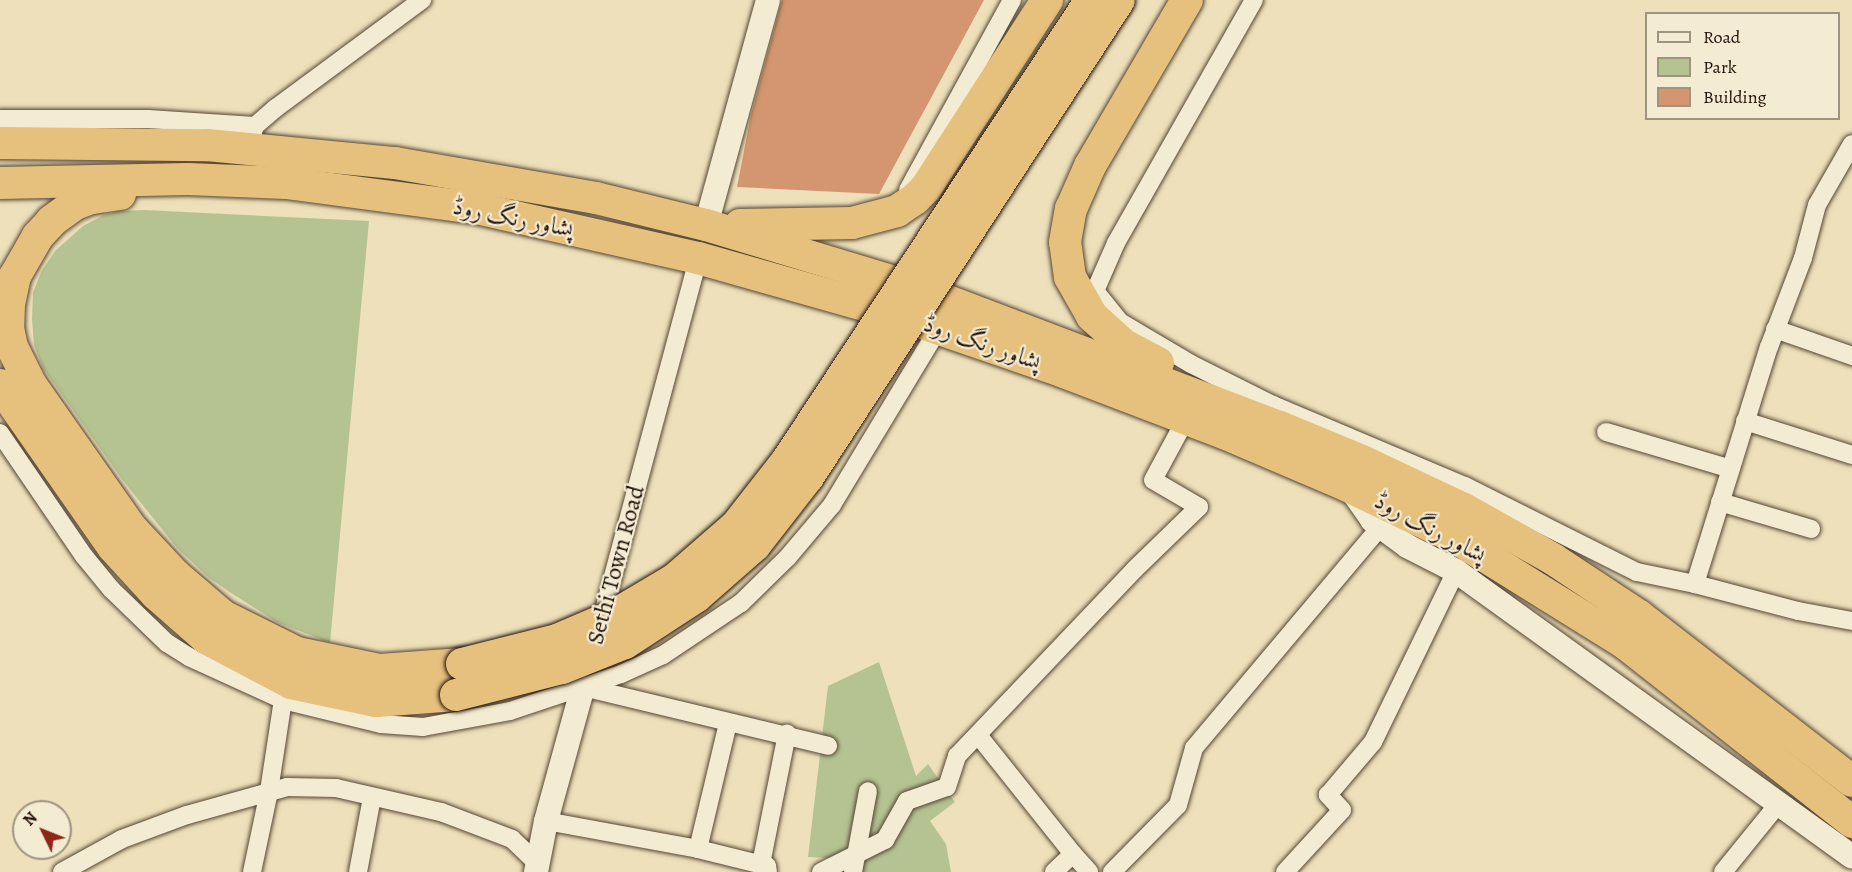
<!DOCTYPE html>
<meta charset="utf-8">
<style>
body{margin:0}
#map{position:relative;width:1852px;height:872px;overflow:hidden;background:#ede0ba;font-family:Alegreya,Amiri,serif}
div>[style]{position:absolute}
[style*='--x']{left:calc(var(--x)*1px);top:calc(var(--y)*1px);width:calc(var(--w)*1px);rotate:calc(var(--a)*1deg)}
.green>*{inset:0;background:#b5c392}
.building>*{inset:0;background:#d39670}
.roads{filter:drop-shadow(0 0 2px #554535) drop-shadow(0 0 2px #554535)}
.street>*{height:18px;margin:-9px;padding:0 9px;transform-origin:9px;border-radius:9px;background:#f3ebd2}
.secondary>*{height:24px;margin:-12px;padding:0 12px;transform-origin:12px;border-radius:12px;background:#f3ebd2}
.highway>*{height:32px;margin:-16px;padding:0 16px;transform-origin:16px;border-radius:16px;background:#e6c07d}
.bridges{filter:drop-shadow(0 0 2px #221109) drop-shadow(0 0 2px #221109)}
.highway-bridge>*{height:32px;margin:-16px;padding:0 16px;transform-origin:16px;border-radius:16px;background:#e6c07d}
span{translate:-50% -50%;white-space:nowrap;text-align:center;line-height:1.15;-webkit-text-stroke:4.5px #f3ebd2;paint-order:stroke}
.street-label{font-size:24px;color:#221109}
.legend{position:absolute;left:1645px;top:12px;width:195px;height:108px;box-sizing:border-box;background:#f3ebd2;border:2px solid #9f9482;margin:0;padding:8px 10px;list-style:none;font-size:18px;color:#221109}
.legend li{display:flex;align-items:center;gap:12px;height:30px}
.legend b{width:30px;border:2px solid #9f9482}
.north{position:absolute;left:12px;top:800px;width:60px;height:60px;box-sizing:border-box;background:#f3ebd2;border:2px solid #9f9482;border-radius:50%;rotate:313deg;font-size:16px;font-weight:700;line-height:24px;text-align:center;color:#221109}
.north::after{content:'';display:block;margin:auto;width:21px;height:27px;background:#8f2418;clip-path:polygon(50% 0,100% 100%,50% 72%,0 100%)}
</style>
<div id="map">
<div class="green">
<i style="clip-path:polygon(144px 210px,369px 221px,330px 643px,277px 622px,231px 593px,208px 577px,177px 548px,121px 478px,43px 368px,34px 345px,32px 319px,33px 293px,41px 272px,55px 251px,83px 226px,104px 215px,120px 211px)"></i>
<i style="clip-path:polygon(879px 662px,916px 776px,928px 764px,955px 802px,930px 821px,946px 844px,951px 872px,844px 872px,848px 859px,808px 857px,828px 686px)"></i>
</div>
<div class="building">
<i style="clip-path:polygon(782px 0,984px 0,879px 194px,737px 187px,751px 115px)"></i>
</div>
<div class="roads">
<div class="street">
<i style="--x:1254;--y:0;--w:279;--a:119.6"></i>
<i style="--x:1116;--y:243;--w:52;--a:113.6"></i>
<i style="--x:1095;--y:291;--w:40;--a:51"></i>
<i style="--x:1120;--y:322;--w:82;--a:30.6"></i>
<i style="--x:1191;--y:364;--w:92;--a:26.6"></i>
<i style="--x:1273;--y:405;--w:13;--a:72"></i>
<i style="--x:0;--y:119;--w:148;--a:0"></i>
<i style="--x:148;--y:119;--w:107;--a:3.7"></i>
<i style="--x:251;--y:138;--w:13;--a:-72"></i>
<i style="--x:255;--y:126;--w:28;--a:-41"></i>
<i style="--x:276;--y:108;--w:182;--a:-36.5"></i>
<i style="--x:908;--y:190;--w:217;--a:-61.3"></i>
<i style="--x:1775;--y:329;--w:82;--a:19.3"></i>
<i style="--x:1273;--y:405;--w:208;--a:22.9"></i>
<i style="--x:1465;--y:486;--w:192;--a:26.6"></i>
<i style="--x:1637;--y:572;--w:59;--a:11.7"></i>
<i style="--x:1695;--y:584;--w:106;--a:14.7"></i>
<i style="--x:1798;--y:611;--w:55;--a:10.5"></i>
<i style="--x:1745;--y:421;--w:112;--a:17.6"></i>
<i style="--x:1606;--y:432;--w:130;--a:16.5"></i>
<i style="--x:0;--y:433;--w:149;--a:55.7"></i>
<i style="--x:84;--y:556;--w:43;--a:50.7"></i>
<i style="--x:111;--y:589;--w:78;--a:44"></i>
<i style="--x:167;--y:643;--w:26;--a:32"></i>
<i style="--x:189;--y:657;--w:103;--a:24.6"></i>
<i style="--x:283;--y:700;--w:101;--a:13.8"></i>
<i style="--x:381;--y:724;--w:42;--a:4.1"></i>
<i style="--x:423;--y:727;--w:88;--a:-10.4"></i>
<i style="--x:510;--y:711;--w:117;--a:-18.4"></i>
<i style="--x:621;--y:674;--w:46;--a:-24.3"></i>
<i style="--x:663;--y:655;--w:94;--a:-33.7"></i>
<i style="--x:741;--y:603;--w:66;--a:-44.4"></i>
<i style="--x:788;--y:557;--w:68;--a:-49.8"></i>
<i style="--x:832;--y:505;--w:205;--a:-58.9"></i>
<i style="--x:1720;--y:502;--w:95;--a:16.5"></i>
<i style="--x:1695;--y:584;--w:248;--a:-72.7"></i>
<i style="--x:1769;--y:347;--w:95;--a:-69.1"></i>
<i style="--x:1803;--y:258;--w:55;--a:-75.2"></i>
<i style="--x:1817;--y:205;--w:70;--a:-60.2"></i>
<i style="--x:600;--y:625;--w:380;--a:-75"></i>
<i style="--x:583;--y:687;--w:252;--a:13.5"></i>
<i style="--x:978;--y:735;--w:152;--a:51.4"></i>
<i style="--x:1073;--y:854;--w:26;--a:137"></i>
<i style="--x:546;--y:821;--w:155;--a:10.4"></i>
<i style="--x:698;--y:849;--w:71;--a:13.8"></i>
<i style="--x:767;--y:866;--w:6;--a:81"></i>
<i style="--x:698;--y:849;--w:130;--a:-76.6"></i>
<i style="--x:1073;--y:854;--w:24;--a:48"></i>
<i style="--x:761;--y:864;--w:133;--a:-78.7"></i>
<i style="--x:62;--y:872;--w:68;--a:-28.8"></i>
<i style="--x:122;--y:839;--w:69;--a:-20.3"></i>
<i style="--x:187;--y:815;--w:104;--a:-15.6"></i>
<i style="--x:287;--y:787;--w:49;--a:1.2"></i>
<i style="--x:336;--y:788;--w:108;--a:12.9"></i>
<i style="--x:441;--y:812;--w:76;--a:20.8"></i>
<i style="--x:512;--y:839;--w:35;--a:44"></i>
<i style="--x:252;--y:872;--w:83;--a:-78.1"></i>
<i style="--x:269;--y:791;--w:92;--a:-81.3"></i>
<i style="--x:358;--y:872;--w:76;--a:-79.4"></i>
<i style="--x:821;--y:872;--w:72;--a:-26.6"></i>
<i style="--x:885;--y:840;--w:45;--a:-60.6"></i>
<i style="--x:907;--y:801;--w:42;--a:-19.3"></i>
<i style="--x:947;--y:787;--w:33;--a:-72"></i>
<i style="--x:957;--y:756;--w:258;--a:-46.4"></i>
<i style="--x:1135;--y:569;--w:89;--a:-44.1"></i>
<i style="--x:1199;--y:507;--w:53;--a:-149.6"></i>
<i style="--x:1153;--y:480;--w:69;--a:-61.6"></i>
<i style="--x:853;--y:872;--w:82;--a:-79.5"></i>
<i style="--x:1112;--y:872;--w:94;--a:-45.4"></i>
<i style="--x:1178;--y:805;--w:59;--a:-74.3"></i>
<i style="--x:1194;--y:748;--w:290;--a:-49.9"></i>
<i style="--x:1285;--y:872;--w:84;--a:-47.4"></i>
<i style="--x:1342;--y:810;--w:21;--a:-133"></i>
<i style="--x:1328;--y:795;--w:70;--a:-49.7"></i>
<i style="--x:1373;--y:742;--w:190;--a:-64.1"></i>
<i style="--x:1723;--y:872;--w:89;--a:-50.9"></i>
</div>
<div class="secondary">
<i style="--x:706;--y:225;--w:233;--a:-74.6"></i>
<i style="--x:1350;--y:488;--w:39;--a:55"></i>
<i style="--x:1372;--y:520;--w:44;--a:36.6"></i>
<i style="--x:1407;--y:546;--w:55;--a:27"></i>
<i style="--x:1456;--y:571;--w:488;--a:35.8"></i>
<i style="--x:536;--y:872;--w:52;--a:-78.9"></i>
<i style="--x:546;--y:821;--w:139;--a:-74.6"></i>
</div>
<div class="highway">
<i style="--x:0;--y:143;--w:207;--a:0.6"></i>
<i style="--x:207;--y:145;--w:189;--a:5.5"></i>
<i style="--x:395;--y:163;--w:204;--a:9.9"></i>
<i style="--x:596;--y:198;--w:113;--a:13.8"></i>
<i style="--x:706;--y:225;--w:211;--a:16.8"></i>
<i style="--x:908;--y:286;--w:398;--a:20.8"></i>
<i style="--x:1280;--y:427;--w:89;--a:22.5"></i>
<i style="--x:1362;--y:461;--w:113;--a:25.2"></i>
<i style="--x:1464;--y:509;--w:102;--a:29.3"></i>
<i style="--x:1553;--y:559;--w:103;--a:33.5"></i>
<i style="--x:1639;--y:616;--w:269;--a:37.8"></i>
<i style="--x:0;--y:183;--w:188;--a:-1.2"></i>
<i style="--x:188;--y:179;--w:98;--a:2.3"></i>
<i style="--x:286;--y:183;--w:192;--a:7.5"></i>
<i style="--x:476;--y:208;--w:228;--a:12.7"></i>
<i style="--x:698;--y:258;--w:203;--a:15.8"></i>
<i style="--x:893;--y:313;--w:181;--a:19"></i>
<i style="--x:1064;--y:372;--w:171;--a:20.9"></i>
<i style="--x:1224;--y:433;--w:135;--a:23.1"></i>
<i style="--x:1348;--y:486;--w:120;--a:25.7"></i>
<i style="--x:1456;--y:538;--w:200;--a:31.9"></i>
<i style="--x:1626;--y:644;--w:288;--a:38.2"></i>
<i style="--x:120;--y:194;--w:29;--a:172"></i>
<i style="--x:91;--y:198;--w:17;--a:159"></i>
<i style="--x:75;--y:204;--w:29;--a:144"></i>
<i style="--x:52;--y:221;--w:21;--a:133"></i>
<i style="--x:38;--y:236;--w:46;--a:119.9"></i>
<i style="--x:15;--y:276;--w:29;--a:102"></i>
<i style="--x:9;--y:304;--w:24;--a:92"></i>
<i style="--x:8;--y:328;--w:19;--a:78"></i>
<i style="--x:12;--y:347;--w:42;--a:63.4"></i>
<i style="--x:31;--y:385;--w:176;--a:55"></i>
<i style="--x:132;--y:529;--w:63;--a:46.9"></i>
<i style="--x:175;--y:575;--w:63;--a:40.5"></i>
<i style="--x:223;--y:616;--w:83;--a:26.6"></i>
<i style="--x:297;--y:653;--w:85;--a:11.6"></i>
<i style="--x:380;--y:670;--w:82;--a:-4.2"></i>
<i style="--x:740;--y:225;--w:112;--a:-1"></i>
<i style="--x:852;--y:223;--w:47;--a:-14.9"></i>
<i style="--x:897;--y:211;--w:22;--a:-34"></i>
<i style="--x:915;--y:199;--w:16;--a:-45"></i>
<i style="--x:926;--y:188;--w:224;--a:-57.2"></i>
<i style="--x:1158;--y:363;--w:38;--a:-152"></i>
<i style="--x:1124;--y:345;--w:43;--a:-137.8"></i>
<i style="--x:1092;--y:316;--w:45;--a:-119.4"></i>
<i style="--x:1070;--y:277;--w:35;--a:-98"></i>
<i style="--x:1065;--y:242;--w:34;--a:-80"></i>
<i style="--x:1071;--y:209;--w:47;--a:-66.2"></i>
<i style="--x:1090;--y:166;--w:192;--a:-59.7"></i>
<i style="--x:0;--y:385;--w:198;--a:55.1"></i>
<i style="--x:113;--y:547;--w:64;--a:47.5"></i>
<i style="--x:156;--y:594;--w:67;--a:41.3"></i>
<i style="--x:206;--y:638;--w:96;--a:27.9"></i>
<i style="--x:291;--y:683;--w:87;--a:12"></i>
<i style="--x:376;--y:701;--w:80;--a:-4.3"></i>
</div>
</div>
<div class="bridges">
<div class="highway-bridge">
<i style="--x:462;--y:664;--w:98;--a:-14.2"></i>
<i style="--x:557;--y:640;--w:61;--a:-23.2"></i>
<i style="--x:613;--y:616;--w:72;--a:-30.8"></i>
<i style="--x:675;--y:579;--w:81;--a:-41"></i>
<i style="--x:736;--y:526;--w:83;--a:-51.9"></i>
<i style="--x:787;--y:461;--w:552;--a:-56.6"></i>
<i style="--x:456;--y:695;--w:109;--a:-14.3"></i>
<i style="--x:562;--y:668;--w:68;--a:-21.6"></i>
<i style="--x:625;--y:643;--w:86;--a:-33.1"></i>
<i style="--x:697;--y:596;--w:77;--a:-41.3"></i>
<i style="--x:755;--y:545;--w:86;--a:-52.1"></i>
<i style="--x:808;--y:477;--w:569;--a:-56.9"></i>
</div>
</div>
<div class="street-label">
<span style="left:513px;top:218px;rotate:11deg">پشاور رنگ روڈ</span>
<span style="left:982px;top:343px;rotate:19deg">پشاور رنگ روڈ</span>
<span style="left:1430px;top:528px;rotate:28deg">پشاور رنگ روڈ</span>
<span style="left:616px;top:565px;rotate:-75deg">Sethi Town Road</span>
</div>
<ul class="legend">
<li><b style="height:8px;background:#f3ebd2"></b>Road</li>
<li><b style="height:16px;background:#b5c392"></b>Park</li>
<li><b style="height:16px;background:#d39670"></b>Building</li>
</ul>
<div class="north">N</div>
</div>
